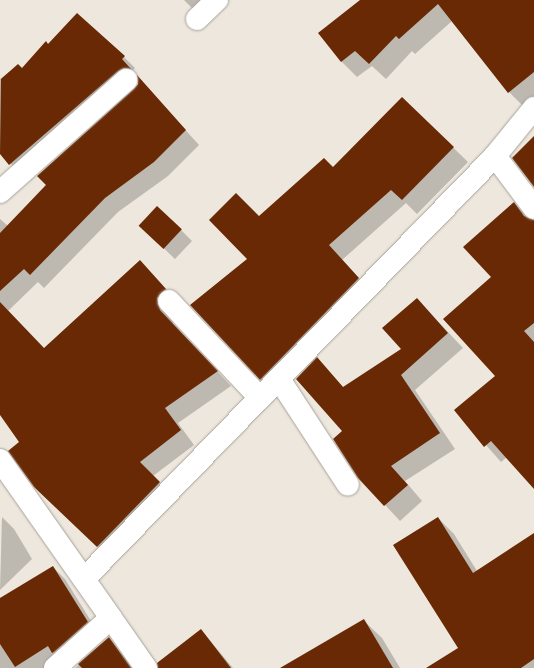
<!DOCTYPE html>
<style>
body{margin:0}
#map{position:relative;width:534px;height:668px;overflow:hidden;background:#ede7dd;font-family:"Asap Condensed",sans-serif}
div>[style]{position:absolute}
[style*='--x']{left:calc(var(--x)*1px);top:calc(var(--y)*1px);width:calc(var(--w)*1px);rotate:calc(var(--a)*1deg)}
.shadow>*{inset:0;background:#0003}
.building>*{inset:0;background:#692904;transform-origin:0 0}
.roads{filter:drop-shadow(0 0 1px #a8a29a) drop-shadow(0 0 1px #a8a29a)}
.street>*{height:22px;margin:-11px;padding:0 11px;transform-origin:11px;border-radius:11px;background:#fff}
span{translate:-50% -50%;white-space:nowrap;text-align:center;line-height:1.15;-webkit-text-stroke:4px #faf4eb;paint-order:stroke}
</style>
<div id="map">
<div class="shadow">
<i style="clip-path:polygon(184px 0,216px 0,198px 14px)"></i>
<i style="clip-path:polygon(362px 0,534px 0,534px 100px,525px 108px,509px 92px,452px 21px,415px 54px,412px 51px,386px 79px,372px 66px,357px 77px,341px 61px)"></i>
<i style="clip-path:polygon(49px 45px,124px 57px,135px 68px,132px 71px,199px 145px,168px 176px,118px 212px,44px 288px,38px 282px,8px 311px,44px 349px,153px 275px,179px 303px,171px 311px,173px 324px,231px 386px,178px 423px,194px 445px,153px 476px,174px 497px,112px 560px,50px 501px,20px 442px,0 413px,0 219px,8px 226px,139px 84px,138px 79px,136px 79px,21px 175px,0 152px,0 79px,18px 65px,22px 69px)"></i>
<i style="clip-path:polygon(402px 98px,468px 162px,417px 214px,406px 203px,342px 260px,372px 293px,275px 393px,261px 379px,248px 259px,259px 218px,333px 168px)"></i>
<i style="clip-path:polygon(514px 203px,531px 220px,534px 220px,534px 487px,507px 457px,501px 462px,455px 410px,497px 376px,492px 277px)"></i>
<i style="clip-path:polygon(181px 230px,192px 241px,175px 259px,151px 236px)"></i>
<i style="clip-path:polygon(417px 299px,463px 348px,415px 390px,455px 449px,405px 481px,422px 501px,400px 521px,359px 477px,317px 359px,344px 388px,403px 349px)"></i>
<i style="clip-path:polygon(2px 517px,14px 529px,32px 559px,0 590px)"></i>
<i style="clip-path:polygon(438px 518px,454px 534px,477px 571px,534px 534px,534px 668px,450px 668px,460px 649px)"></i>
<i style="clip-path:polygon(53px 567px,65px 579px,99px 634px,61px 668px,0 668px,0 599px)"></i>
<i style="clip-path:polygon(363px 620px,382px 638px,400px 668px,293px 668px)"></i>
<i style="clip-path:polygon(201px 630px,233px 668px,158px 668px)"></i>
<i style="clip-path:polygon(109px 638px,133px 668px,75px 668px)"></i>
</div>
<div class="building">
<i style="clip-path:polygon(360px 0,534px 0,534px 72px,508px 93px,438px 4px,399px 39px,396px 36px,369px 64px,355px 51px,341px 62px,318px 33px)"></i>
<i style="clip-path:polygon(77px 13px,125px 56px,122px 59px,131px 69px,124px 68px,118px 71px,9px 165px,0 154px,1px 79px,18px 64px,22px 68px,46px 41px,48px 44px)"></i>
<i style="clip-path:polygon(137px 75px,186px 130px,154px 162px,105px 198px,30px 275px,24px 269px,0 291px,0 233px,46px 185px,37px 176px,134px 89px,138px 84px)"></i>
<i style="clip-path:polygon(402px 97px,454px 147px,402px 200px,391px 190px,329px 245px,359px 278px,260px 380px,190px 305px,247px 259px,209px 220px,236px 193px,259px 216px,324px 158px,333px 167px)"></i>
<i style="clip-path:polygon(534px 136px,534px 187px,512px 158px)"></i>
<i style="clip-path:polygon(514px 202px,524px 216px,534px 220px,534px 323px,524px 331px,534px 342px,534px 489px,491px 441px,484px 447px,454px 410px,495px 376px,443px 319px,491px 277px,463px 247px)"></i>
<i style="left:157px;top:206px;width:34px;height:27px;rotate:43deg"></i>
<i style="clip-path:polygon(140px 260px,166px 289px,157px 298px,160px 310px,218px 371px,165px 408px,181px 430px,140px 462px,160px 482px,97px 547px,34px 487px,8px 451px,19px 442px,0 415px,0 302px,44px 348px)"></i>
<i style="clip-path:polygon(417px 298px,448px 333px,401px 375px,440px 433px,391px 466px,408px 485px,384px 506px,358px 478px,333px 439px,342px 431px,296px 379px,317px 357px,343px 387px,401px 349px,382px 328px)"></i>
<i style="clip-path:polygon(438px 517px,473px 573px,534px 533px,534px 659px,521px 668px,426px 668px,458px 648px,393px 545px)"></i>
<i style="clip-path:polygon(53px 566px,88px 622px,54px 652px,52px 653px,48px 646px,15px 667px,0 644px,0 598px)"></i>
<i style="clip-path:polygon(364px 619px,393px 668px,280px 668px)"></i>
<i style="clip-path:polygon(201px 629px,231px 668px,158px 668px,157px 663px)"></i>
<i style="clip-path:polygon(109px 637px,131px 668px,82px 668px,78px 664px)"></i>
</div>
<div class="roads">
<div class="street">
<i style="--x:197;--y:19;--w:28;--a:-44"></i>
<i style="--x:495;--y:156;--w:65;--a:53.1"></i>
<i style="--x:0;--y:192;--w:169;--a:-41.6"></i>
<i style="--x:169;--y:301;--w:133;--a:46.8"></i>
<i style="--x:279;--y:379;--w:126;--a:56.9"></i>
<i style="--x:0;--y:460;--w:193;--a:54.9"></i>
<i style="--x:84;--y:579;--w:590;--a:-45.82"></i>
<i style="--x:495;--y:156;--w:62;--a:-50.9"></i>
<i style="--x:55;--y:668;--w:75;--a:-41.8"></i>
<i style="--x:111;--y:618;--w:61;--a:55"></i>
</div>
</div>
</div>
